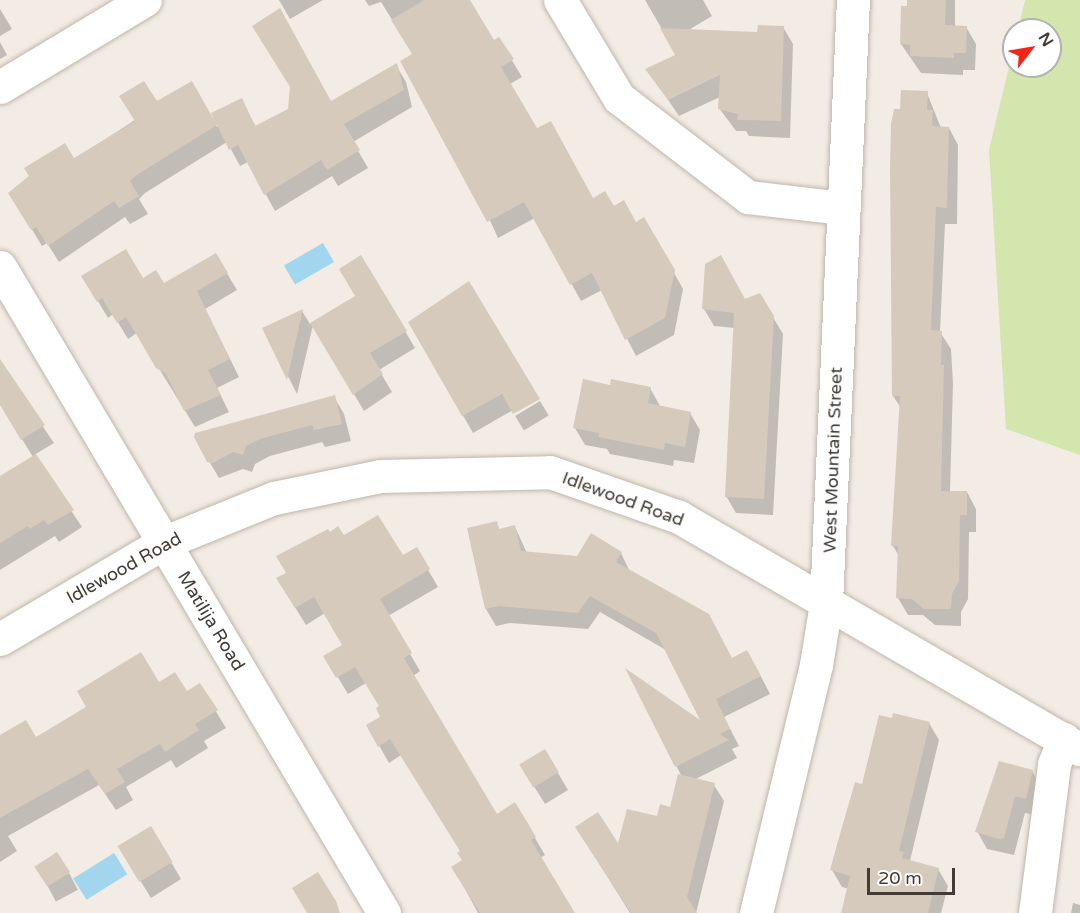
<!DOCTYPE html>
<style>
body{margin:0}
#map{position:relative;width:1080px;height:913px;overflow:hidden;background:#f2ece4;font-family:"Varela Round",sans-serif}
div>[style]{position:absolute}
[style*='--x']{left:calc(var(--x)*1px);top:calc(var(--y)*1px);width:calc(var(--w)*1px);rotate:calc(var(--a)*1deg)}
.green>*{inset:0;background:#d2e6ad}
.water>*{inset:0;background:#a1d6ee;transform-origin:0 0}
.shadow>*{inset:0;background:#0003;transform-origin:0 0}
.building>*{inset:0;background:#d6cabd;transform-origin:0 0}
.roads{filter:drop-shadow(0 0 2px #c0b6aa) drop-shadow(0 0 2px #c0b6aa)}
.street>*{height:33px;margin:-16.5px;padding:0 16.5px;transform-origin:16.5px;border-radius:16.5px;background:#fff}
span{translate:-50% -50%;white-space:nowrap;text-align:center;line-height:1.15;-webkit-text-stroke:4.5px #fff;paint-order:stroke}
.street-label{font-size:18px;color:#443c34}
.north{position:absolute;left:1002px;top:18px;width:60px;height:60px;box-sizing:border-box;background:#fff;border:2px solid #b4b1ae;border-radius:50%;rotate:59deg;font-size:16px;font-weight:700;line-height:24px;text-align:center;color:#443c34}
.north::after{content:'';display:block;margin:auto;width:21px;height:27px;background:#f62417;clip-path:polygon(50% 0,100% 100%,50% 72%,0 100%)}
.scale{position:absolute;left:867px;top:868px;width:88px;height:27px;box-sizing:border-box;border:3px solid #443c34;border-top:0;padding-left:8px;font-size:18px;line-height:21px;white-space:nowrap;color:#443c34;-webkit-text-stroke:4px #fff;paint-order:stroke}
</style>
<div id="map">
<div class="green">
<i style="clip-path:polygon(1025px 0,1080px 0,1080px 455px,1006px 429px,989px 150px,1014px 46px,1014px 66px,1050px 66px,1050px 30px,1018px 30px)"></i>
</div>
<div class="water">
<i style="left:323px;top:243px;width:22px;height:45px;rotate:60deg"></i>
<i style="left:114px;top:853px;width:25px;height:48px;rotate:58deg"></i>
</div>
<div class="shadow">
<i style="clip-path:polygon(279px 0,323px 0,290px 19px)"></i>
<i style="clip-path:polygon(365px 0,468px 0,494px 42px,499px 39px,522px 77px,510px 84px,537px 130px,593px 200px,636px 224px,644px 219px,683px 289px,674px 335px,636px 356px,602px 290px,581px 301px,535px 218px,498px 238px,414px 55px,381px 2px,369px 6px)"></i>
<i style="clip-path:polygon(645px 0,703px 0,712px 16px,687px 31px,758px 33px,783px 27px,793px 44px,790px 138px,749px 136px,746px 131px,736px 131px,719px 108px,720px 97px,679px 116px,648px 70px,677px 55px)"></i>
<i style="clip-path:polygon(908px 0,955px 0,955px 27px,966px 27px,976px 44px,975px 70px,963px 70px,963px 75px,921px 73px,901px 44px)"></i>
<i style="clip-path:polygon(0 9px,12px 29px,0 36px)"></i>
<i style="clip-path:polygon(0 42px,7px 55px,0 59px)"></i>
<i style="clip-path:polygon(396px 65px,406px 82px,412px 107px,353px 142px,368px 168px,338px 186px,332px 176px,275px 211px,248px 162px,240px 166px,227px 142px,145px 193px,139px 199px,148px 214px,130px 224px,125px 217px,59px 262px,47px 243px,42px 246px,20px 210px,74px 160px,191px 83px,217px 127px,241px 100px,256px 127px,331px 103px)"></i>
<i style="clip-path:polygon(927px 93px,941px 128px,949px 128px,958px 145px,957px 224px,945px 224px,940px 332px,951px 349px,953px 384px,950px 492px,967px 492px,976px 509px,976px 532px,969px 532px,968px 599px,961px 612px,961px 626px,935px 625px,923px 615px,908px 615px,898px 598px,899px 556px,893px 546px,901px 408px,893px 396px,902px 110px)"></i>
<i style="clip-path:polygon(216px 255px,237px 290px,205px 309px,239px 377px,217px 388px,229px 412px,195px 427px,137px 333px,128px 339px,113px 314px,108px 318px,83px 276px,143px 280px,163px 285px)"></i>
<i style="clip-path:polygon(468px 283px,513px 410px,473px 433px,410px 323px)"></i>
<i style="clip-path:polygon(760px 295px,783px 334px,773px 515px,736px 513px,726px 496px,735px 328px,714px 326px,704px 309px)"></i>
<i style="clip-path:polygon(357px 297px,405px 331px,415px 348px,379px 370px,392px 392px,364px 411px,313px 325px,297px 394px,264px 329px,302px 311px,310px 324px)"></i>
<i style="clip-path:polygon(0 363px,54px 443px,34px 455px,82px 527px,59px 542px,55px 536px,0 570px,0 495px,33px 457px,0 404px)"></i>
<i style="clip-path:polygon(611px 386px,650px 388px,660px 406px,690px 413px,700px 430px,694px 463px,674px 460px,673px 466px,610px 454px,607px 449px,585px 445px,575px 428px)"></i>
<i style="clip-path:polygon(334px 397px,344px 414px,351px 441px,325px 447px,322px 442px,270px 456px,255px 464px,252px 472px,243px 469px,219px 478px,209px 461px)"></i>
<i style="left:540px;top:401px;width:17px;height:29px;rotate:59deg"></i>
<i style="clip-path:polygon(496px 523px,500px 530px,515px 527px,527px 553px,578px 558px,621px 553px,630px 572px,732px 659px,757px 669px,770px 694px,724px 717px,739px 746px,732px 749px,737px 758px,694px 780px,714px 785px,724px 801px,696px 913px,630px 913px,587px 844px,619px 846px,671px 809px,682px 777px,629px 672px,704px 725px,666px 650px,600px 612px,588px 629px,510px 623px,496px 626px,486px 609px)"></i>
<i style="clip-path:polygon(343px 538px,402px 557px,416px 549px,438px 587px,388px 616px,420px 671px,413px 676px,496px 816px,515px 804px,545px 855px,540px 858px,573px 913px,478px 913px,453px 867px,463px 861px,462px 852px,401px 755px,389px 763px,368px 726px,382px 717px,380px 707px,366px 683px,348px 694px,325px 656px,344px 645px,325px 613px,306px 625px,288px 596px)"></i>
<i style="clip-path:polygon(159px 684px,186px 693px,200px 685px,226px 728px,204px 741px,208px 748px,176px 768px,171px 760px,126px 787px,133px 800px,116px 810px,99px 785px,8px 836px,17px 851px,0 862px,0 736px,35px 739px)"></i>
<i style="clip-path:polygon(929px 723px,939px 740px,910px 861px,938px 869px,948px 886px,941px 913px,843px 913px,849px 889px,842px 887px,832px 870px,863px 786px)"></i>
<i style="clip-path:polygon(545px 751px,568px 790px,545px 804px,532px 783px)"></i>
<i style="clip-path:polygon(1032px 771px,1042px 788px,1035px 815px,1025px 813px,1014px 855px,987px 849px,977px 831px)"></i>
<i style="clip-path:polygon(171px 862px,181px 879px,151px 898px,130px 864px)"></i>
<i style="left:69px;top:873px;width:19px;height:25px;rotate:62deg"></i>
<i style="clip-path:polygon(1073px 903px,1080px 905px,1080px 913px,1071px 913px)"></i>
</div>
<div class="building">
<i style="clip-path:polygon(424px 0,470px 0,494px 40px,499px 37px,514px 59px,501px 67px,537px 128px,551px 121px,593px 198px,605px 191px,614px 206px,624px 200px,636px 222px,644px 217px,675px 270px,665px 318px,625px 340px,592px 273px,570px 285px,524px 202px,487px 222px,400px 61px,412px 54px,391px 20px)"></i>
<i style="clip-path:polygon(907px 0,946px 0,945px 25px,967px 26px,966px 53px,954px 53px,954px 58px,910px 56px,910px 45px,900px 44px,901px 6px,907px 6px)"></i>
<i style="clip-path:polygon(280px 8px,331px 101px,397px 63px,404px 90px,344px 124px,360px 150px,327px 170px,321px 160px,264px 195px,238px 145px,229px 150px,217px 125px,135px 176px,130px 181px,139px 196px,119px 208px,114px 201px,48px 246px,36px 227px,31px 230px,8px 193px,29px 176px,24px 168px,65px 143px,74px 158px,135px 121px,119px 96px,144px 81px,157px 101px,192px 81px,214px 120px,211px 113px,242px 98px,255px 126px,288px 109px,290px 87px,252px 26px)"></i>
<i style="clip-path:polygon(758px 25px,784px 26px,781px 121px,737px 120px,738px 114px,718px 109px,720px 75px,668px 100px,645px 69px,675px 55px,660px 28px,757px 32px)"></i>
<i style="clip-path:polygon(901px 90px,928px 91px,927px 110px,933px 110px,932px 126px,949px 127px,947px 208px,936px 207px,931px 330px,942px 331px,941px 365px,944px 365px,941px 491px,967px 491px,967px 515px,960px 515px,959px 581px,952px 594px,951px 609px,924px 609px,912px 599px,896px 598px,898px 546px,891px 546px,900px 396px,892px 396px,890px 167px,891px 124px,894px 109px,900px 109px)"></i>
<i style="clip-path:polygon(126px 249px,143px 278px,156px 270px,164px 283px,216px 253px,228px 273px,197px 291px,230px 359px,208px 370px,221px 395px,184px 411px,166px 374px,156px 368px,126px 317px,117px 323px,102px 298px,97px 302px,81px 276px)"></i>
<i style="clip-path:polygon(361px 255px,407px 331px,370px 353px,383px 374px,353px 395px,310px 323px,355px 296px,339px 269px)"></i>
<i style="clip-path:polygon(721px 255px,745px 299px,760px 293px,774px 316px,764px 499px,725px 497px,734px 313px,702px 309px,705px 264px)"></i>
<i style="clip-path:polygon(469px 281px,540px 399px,513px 414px,502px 394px,462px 416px,408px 322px)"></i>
<i style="clip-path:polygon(303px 309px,287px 380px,262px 328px)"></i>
<i style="clip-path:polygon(0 359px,45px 425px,21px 440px,0 405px)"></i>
<i style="clip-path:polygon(583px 379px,610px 385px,611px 379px,651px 387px,648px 403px,691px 412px,685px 447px,665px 443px,664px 450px,598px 437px,599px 433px,573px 428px)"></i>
<i style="clip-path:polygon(335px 395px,342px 424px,314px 430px,312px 425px,260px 439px,246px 446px,243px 455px,233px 452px,213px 463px,207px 462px,194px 437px,195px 433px)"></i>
<i style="clip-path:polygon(36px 454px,74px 510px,48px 525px,44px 520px,30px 529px,28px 526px,0 543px,0 476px)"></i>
<i style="clip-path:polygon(378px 515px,403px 555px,417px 547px,430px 569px,380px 599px,412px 653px,404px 658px,497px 814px,515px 802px,536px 837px,531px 840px,575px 913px,480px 913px,451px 867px,462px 860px,457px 853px,460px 851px,390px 739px,378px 747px,366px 725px,380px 717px,376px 708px,379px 706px,355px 667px,336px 678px,323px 656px,342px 645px,314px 597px,295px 608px,276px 578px,286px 573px,276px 556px,328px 529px,330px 532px,338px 526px,344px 535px)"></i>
<i style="clip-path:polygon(497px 521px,499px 529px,515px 525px,521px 551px,577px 556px,591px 533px,622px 552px,616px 562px,709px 614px,732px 658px,747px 650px,761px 676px,716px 699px,730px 729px,720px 734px,729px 740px,675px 767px,625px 668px,700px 720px,656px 633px,590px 596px,578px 613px,500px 606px,485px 609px,467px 528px)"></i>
<i style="clip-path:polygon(141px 652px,159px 682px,175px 672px,187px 691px,200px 683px,218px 710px,195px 724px,199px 730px,165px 752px,160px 744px,117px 769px,125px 782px,105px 794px,88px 769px,0 818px,0 735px,26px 720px,36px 737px,86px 707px,77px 691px)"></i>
<i style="clip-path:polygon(893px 713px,930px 722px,899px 851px,904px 852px,902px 858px,939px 868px,928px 913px,841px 913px,850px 876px,830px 870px,838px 841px,855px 782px,862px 784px,879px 715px,892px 718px)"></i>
<i style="left:545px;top:749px;width:27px;height:30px;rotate:59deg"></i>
<i style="clip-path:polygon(999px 761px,1033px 770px,1026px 799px,1015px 796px,1004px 838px,999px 839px,975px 832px)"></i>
<i style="clip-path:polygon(678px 774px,715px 783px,687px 897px,697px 913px,631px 913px,575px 827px,598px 812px,618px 843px,627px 809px,657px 816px,660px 804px,670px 807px)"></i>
<i style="left:151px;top:826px;width:42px;height:39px;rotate:59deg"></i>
<i style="left:57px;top:852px;width:24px;height:27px;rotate:57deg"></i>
<i style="clip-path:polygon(318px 872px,336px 901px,340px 913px,307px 913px,292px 888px)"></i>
</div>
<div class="roads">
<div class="street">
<i style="--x:560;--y:0;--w:114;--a:59"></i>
<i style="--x:619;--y:98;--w:163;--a:37.5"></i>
<i style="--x:748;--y:197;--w:96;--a:6.6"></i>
<i style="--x:0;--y:87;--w:169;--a:-31"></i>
<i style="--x:0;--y:267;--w:752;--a:59.27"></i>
<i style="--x:0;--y:639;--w:191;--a:-30.5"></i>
<i style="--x:165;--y:542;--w:118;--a:-22"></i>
<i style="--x:274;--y:498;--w:108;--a:-11.7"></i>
<i style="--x:380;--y:476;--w:170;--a:-1.3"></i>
<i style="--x:550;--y:472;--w:137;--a:19.2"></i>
<i style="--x:679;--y:517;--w:463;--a:30.1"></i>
<i style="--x:756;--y:913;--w:255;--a:-76.4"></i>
<i style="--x:816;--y:665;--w:63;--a:-80.8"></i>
<i style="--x:826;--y:603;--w:604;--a:-87.44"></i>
<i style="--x:1035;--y:913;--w:150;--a:-82.7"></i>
<i style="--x:1054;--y:764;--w:27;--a:-68"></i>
</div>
</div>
<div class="street-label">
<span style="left:833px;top:460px;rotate:-88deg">West Mountain Street</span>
<span style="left:623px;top:499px;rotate:20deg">Idlewood Road</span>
<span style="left:124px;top:568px;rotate:-29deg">Idlewood Road</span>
<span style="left:211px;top:621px;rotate:59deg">Matilija Road</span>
</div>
<div class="north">N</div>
<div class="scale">20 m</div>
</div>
